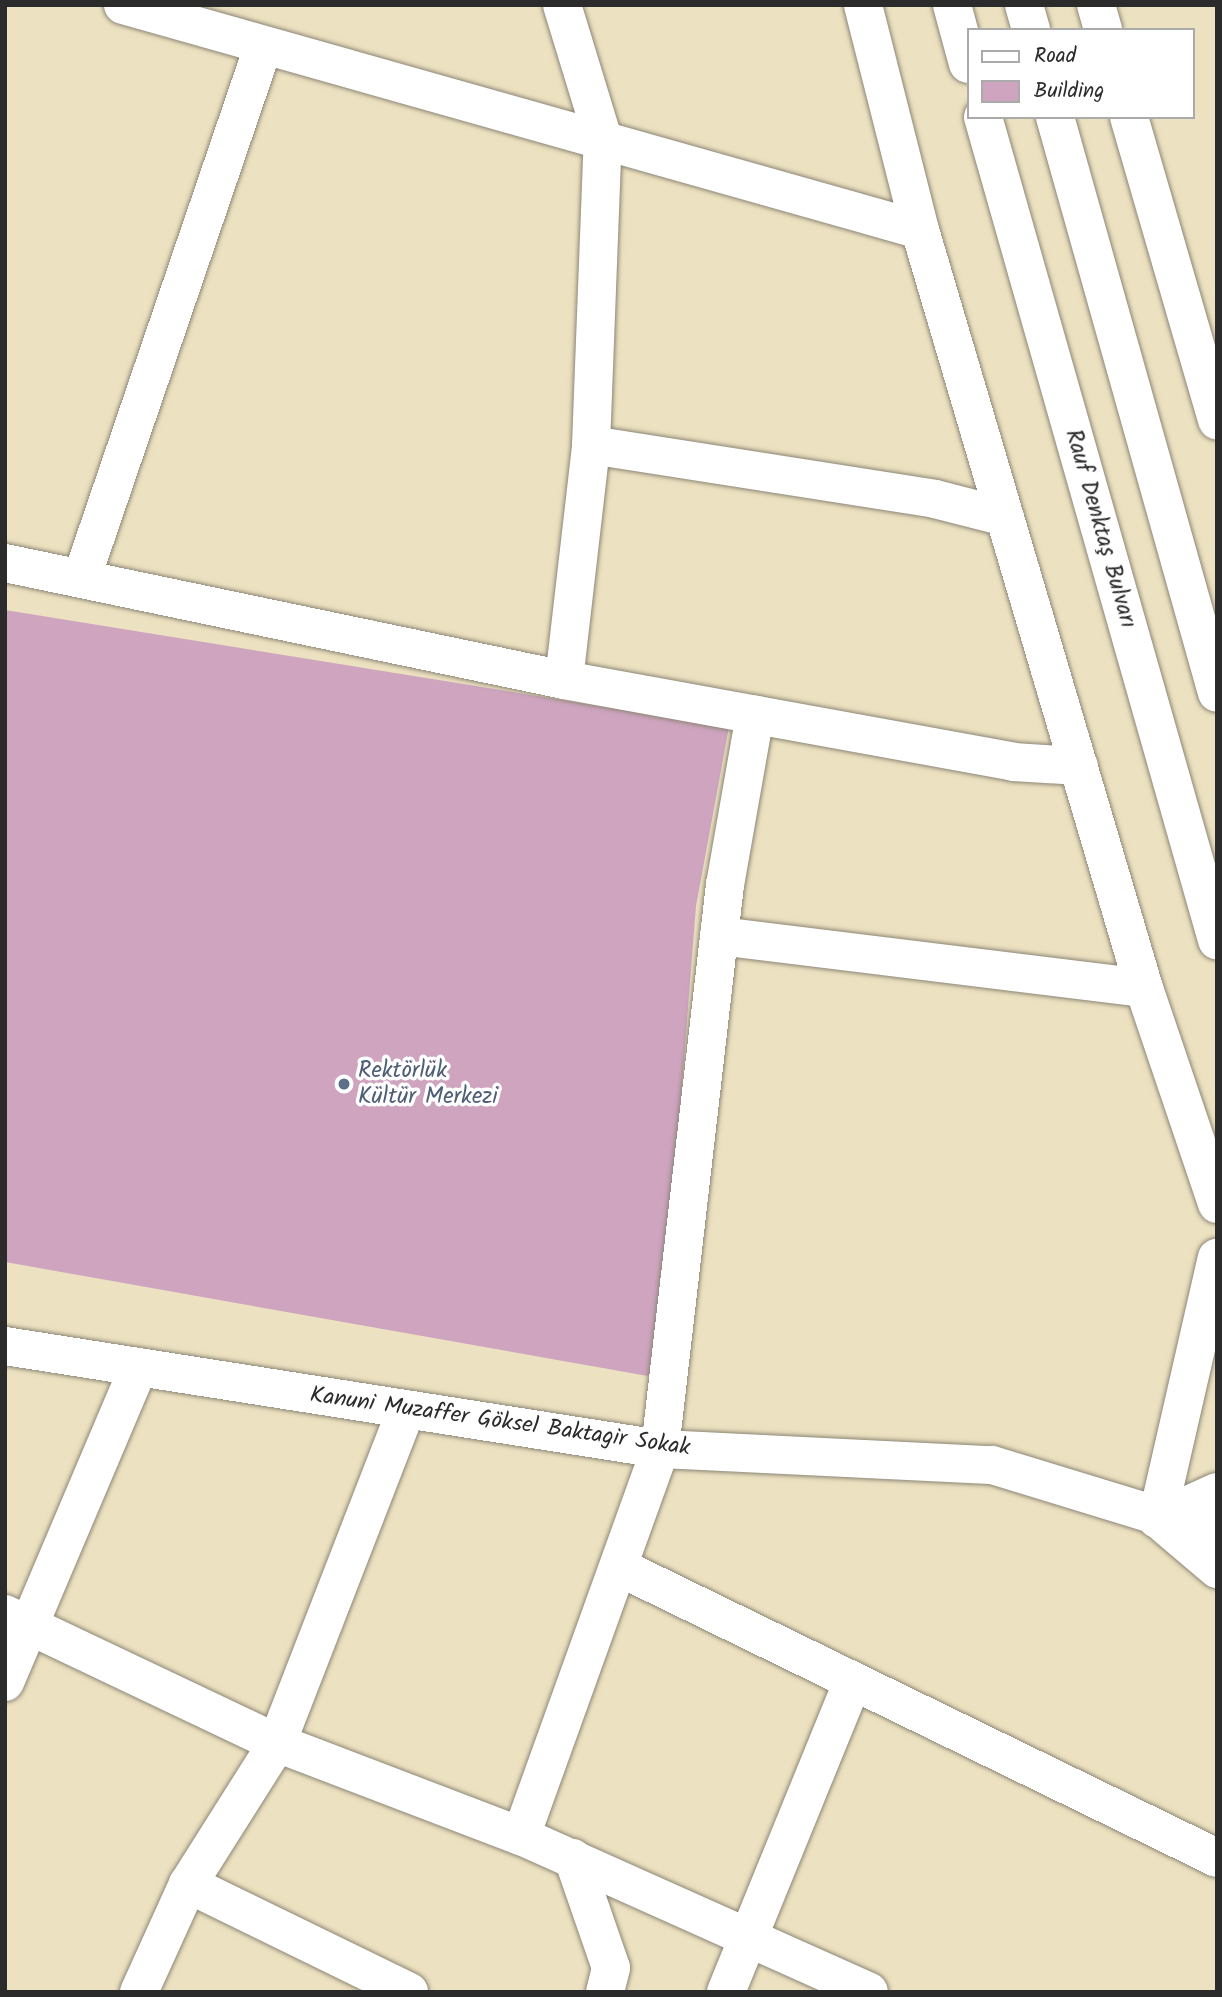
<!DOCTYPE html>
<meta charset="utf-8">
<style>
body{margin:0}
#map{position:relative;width:1222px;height:1997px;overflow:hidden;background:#ece1c0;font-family:Kalam,sans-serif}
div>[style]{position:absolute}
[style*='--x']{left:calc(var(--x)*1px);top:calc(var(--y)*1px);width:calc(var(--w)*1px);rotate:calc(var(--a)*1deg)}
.building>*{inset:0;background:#cea4bf}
.roads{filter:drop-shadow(0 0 2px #8c8676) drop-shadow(0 0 2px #8c8676)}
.minor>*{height:38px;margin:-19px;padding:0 19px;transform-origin:19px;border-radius:19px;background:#fff}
.highway>*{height:38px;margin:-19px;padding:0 19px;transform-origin:19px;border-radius:19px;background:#fff}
.dots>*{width:19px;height:19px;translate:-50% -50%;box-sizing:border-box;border:4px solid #fff;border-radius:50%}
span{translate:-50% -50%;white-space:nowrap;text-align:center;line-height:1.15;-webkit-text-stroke:7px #fff;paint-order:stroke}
.street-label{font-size:23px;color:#2b2b2b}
.service-label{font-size:23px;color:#4e5e75}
.left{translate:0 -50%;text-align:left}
.frame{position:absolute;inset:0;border:7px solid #2b2b2b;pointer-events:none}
.legend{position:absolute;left:967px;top:28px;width:228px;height:91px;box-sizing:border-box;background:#fff;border:2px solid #aaa;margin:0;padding:9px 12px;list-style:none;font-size:21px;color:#2b2b2b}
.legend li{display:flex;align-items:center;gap:14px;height:35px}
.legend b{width:35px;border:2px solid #aaa}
</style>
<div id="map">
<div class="building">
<i style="clip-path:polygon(5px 610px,729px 727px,696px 906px,659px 1378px,5px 1262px)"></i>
</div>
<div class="roads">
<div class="minor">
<i style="--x:123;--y:5;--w:828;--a:15.76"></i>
<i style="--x:863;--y:5;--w:232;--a:75.8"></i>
<i style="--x:920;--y:230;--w:790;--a:73.54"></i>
<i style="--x:1144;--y:988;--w:228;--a:71.3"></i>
<i style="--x:1096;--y:5;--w:26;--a:74"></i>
<i style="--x:1129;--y:117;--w:316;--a:73.8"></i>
<i style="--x:591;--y:445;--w:348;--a:8.9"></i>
<i style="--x:935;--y:499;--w:72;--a:14.4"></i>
<i style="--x:5;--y:563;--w:571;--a:11.82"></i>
<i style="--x:564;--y:680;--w:237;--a:-83.4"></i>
<i style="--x:591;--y:445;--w:306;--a:-87.8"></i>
<i style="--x:603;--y:139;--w:140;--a:-107"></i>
<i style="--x:82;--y:577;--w:560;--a:-71.14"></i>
<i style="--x:564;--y:680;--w:456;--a:10.3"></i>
<i style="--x:1013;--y:762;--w:66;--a:3.5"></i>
<i style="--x:719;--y:936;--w:428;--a:7"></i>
<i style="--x:5;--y:1346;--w:663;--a:8.94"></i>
<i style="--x:660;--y:1449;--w:332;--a:2.8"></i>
<i style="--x:992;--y:1465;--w:235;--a:17"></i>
<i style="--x:1157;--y:1519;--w:268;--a:-77.1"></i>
<i style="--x:1157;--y:1519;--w:66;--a:-24.2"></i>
<i style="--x:1164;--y:1524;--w:70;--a:40.3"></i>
<i style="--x:619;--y:1567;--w:665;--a:25.95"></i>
<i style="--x:5;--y:1614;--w:301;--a:25.4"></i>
<i style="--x:277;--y:1743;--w:261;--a:20.9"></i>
<i style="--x:521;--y:1836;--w:381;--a:24.1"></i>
<i style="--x:5;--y:1682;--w:342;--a:-67"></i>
<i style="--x:521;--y:1836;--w:411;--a:-70.2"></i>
<i style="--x:660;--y:1449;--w:568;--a:-83.43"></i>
<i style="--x:725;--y:885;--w:173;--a:-80"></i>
<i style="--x:573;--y:1858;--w:116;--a:70.9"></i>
<i style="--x:611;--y:1968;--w:25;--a:104"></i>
<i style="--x:188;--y:1884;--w:246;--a:26"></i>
<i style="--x:139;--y:1992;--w:119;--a:-65.6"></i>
<i style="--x:188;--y:1884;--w:167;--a:-57.7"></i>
<i style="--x:277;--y:1743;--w:356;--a:-68.8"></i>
<i style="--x:726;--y:1992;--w:336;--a:-67.8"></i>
</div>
<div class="highway">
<i style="--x:952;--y:5;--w:61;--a:74.8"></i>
<i style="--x:1024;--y:5;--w:26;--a:74"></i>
<i style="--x:983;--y:117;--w:856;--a:74.13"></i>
<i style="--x:1055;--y:117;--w:598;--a:74.29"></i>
</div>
</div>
<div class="dots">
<i style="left:344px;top:1084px;background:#5c6f8a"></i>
</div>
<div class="street-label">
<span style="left:1100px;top:529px;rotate:74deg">Rauf Denktaş Bulvarı</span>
<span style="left:500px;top:1422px;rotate:8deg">Kanuni Muzaffer Göksel Baktagir Sokak</span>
</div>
<div class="service-label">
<span class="left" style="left:358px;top:1084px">Rektörlük<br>Kültür Merkezi</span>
</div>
<div class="frame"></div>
<ul class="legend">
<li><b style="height:9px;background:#fff"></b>Road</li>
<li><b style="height:19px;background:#cea4bf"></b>Building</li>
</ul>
</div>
